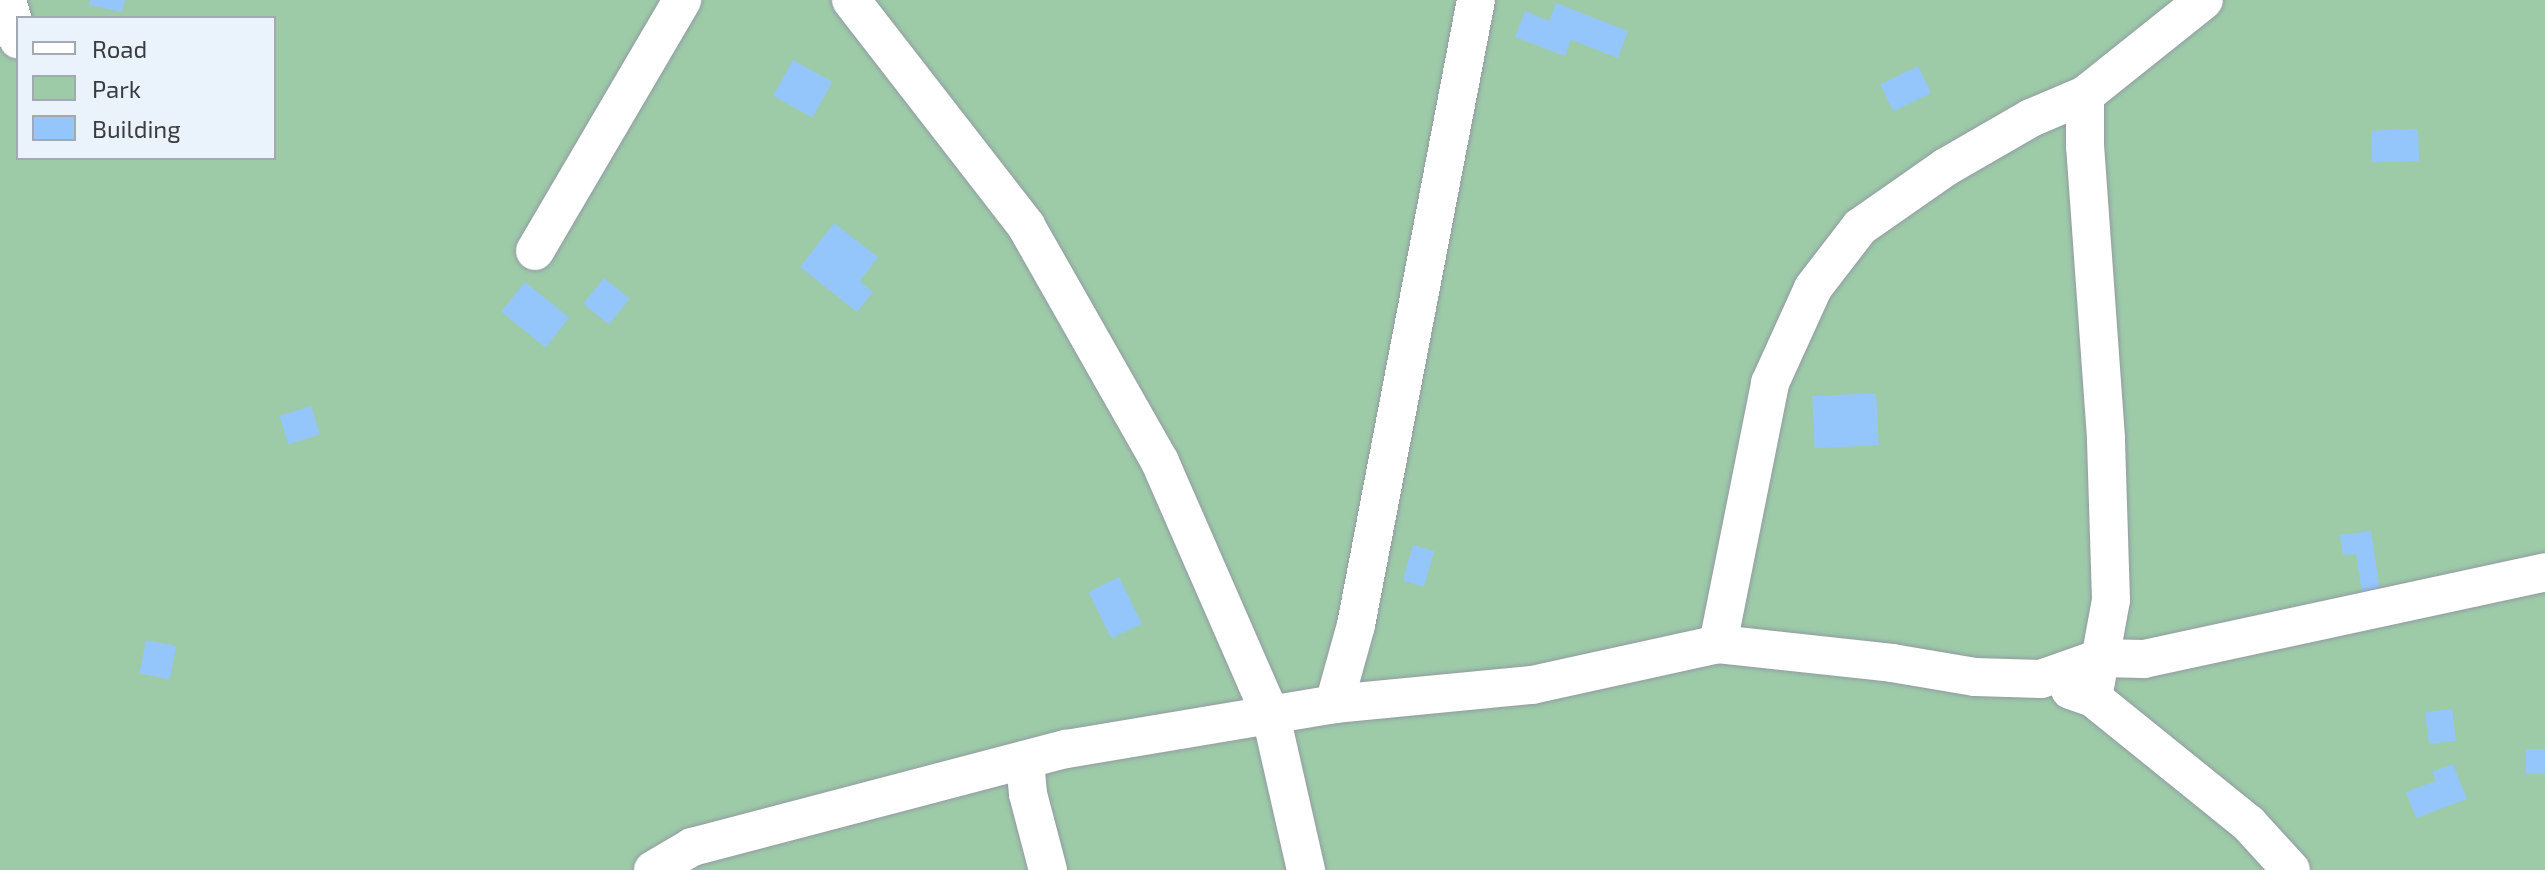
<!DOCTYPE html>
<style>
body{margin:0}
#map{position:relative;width:2545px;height:870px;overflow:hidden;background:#eaf2fb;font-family:"Exo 2",sans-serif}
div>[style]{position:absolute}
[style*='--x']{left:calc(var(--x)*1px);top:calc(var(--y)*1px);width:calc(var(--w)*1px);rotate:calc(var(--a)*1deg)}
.green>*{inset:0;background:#9dcba8}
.building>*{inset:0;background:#94c6fc;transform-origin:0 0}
.roads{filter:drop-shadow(0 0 2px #929aa2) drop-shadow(0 0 2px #929aa2)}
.minor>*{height:38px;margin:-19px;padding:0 19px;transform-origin:19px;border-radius:19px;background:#fff}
span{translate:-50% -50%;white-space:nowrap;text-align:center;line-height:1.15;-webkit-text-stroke:7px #eaf2fb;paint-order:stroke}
.legend{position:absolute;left:16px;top:16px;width:260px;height:144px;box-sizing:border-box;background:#eaf2fb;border:2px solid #a3a9b0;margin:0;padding:10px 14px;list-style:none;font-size:24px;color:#393c40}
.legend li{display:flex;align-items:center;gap:16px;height:40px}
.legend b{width:40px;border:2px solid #a3a9b0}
</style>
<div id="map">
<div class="green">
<i style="clip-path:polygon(evenodd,0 0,2545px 0,2545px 870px,0 870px,0 0,18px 18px,274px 18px,274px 158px,18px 158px,18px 18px)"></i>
</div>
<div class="building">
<i style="clip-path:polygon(90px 0,125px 0,122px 12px,89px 5px)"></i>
<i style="clip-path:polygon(1556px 3px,1628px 31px,1618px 58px,1571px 40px,1565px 56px,1515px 37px,1525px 11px,1549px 21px)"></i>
<i style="left:793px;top:60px;width:45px;height:41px;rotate:29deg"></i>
<i style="left:1918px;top:66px;width:30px;height:42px;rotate:64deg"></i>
<i style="left:2418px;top:129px;width:32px;height:47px;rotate:88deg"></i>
<i style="clip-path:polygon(834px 223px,878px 257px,860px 281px,873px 292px,857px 312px,800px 267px)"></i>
<i style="left:604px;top:278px;width:33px;height:33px;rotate:39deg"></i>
<i style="left:525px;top:282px;width:57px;height:38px;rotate:39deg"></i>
<i style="left:1876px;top:393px;width:52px;height:64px;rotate:87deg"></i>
<i style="left:311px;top:406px;width:30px;height:33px;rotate:73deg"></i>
<i style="clip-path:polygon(2371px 531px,2380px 590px,2362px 593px,2356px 554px,2343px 555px,2340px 535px)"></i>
<i style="left:1413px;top:545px;width:22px;height:37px;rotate:16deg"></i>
<i style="left:1119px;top:577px;width:52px;height:34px;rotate:64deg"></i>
<i style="left:146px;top:640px;width:31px;height:34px;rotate:11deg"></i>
<i style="left:2452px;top:709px;width:32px;height:27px;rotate:83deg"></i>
<i style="left:2526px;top:749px;width:19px;height:25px"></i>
<i style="clip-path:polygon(2453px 764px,2467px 799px,2416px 818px,2406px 792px,2436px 781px,2432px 772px)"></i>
</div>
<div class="roads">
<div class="minor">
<i style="--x:7;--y:0;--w:41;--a:74.2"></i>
<i style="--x:851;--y:0;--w:286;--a:52.2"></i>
<i style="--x:1026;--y:226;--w:271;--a:60.4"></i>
<i style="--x:1160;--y:462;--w:277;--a:66.4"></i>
<i style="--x:1271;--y:716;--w:158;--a:77.2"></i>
<i style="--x:535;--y:251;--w:291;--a:-59.6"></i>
<i style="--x:1718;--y:644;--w:266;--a:-78.7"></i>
<i style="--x:1770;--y:383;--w:104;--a:-65.6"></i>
<i style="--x:1813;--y:288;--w:77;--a:-52.4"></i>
<i style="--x:1860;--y:227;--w:105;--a:-34.9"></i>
<i style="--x:1946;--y:167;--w:98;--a:-30"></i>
<i style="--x:2031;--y:118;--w:59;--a:-23.1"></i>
<i style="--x:2070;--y:690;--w:24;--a:19"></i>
<i style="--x:2093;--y:698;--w:201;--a:38.9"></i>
<i style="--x:2249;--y:824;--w:62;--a:47.6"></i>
<i style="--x:2093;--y:698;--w:100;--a:-79.6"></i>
<i style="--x:2111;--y:600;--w:162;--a:-91.8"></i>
<i style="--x:2106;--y:438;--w:292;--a:-94.1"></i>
<i style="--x:2085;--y:147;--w:52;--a:-90"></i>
<i style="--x:2085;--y:95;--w:152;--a:-38.6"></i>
<i style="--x:1334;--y:704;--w:82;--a:-74.4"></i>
<i style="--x:1356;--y:625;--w:636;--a:-79.13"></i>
<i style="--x:1025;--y:760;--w:34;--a:85"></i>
<i style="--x:1028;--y:794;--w:79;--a:75.3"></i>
<i style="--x:653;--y:870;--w:45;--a:-30.5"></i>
<i style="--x:692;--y:847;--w:387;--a:-14.7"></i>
<i style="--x:1066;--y:749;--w:272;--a:-9.5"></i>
<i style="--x:1334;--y:704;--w:199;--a:-5.5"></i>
<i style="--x:1532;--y:685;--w:190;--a:-12.4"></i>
<i style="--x:1718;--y:644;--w:175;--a:6.2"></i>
<i style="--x:1892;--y:663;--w:84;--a:9.6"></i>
<i style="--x:1975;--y:677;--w:66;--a:1.7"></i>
<i style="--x:2041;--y:679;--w:63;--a:-19.6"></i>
<i style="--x:2100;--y:658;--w:44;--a:1.3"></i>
<i style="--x:2144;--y:659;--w:410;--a:-12.2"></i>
</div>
</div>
<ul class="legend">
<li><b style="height:10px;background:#fff"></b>Road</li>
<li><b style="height:22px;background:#9dcba8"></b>Park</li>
<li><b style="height:22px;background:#94c6fc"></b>Building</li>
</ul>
</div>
